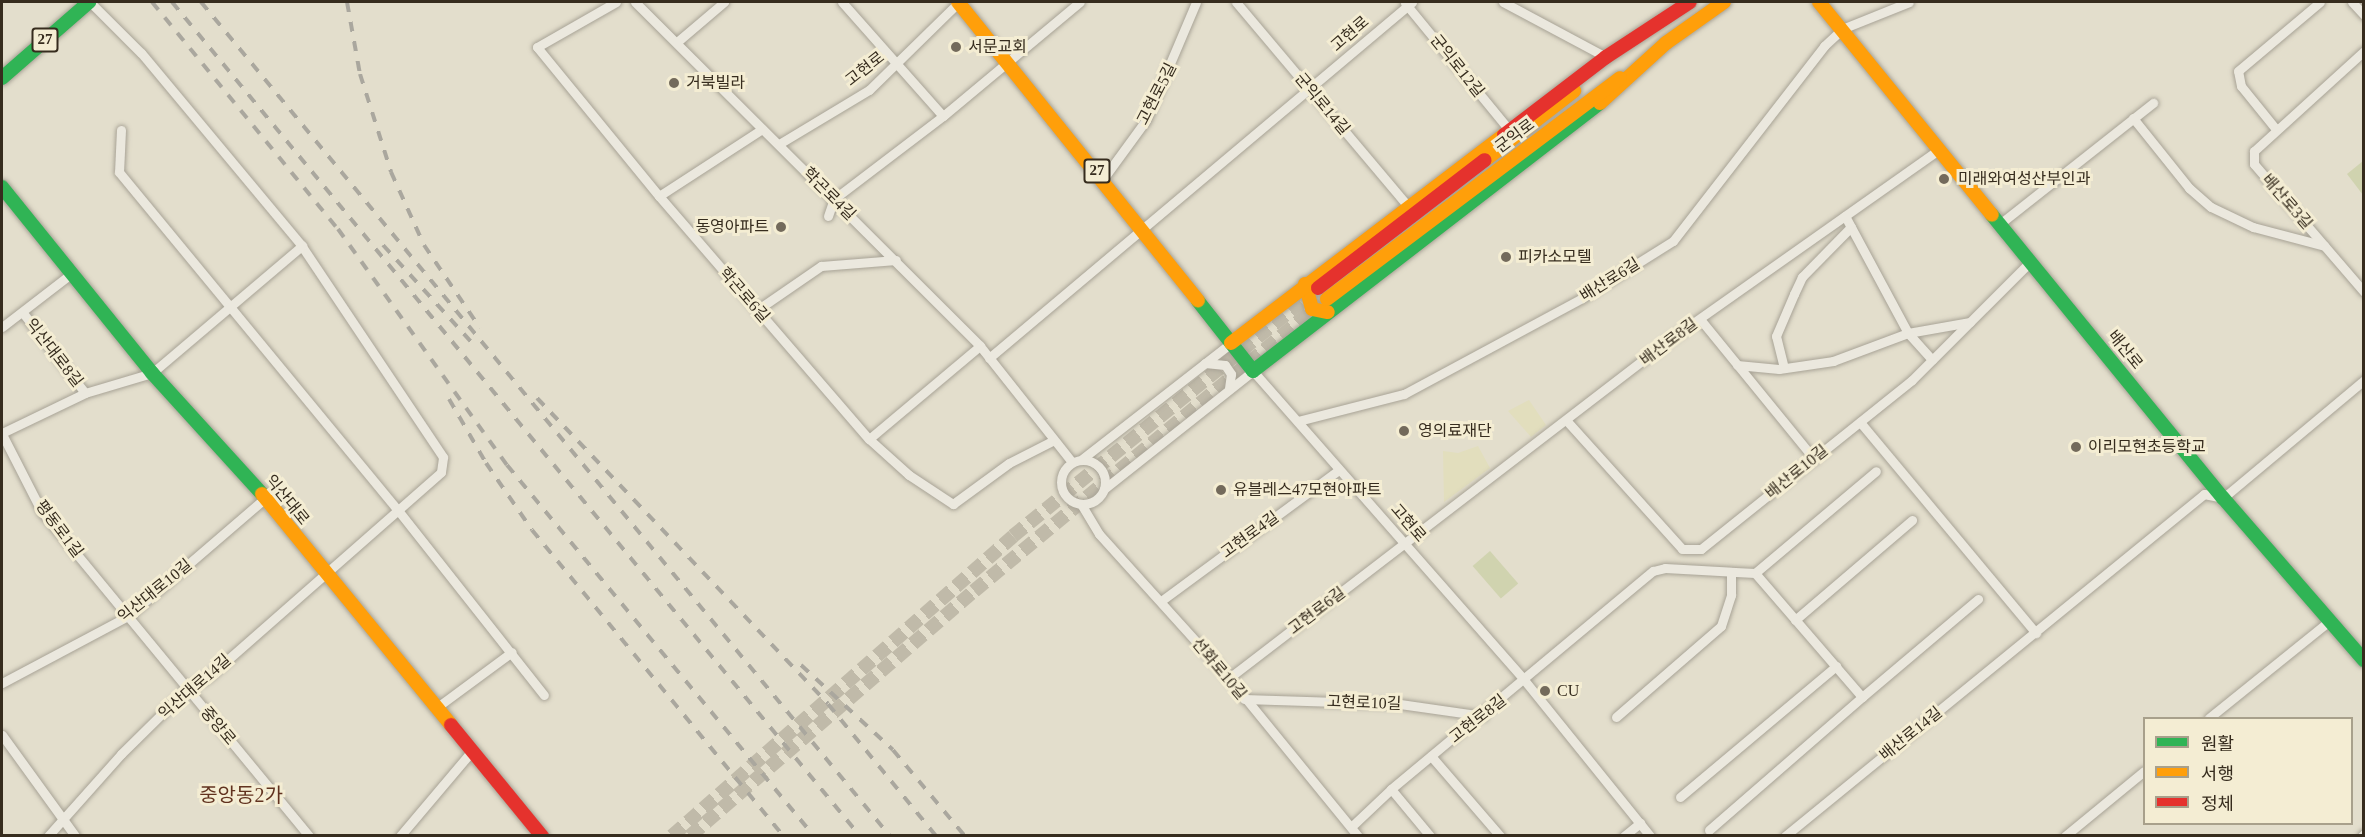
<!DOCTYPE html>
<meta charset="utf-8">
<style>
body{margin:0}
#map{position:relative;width:2365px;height:837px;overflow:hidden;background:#e3decc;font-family:"Times New Roman","Noto Sans KR",serif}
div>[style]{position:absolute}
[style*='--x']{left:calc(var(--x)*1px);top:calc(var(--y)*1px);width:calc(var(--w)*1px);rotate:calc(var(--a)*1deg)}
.farmland>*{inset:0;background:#e2debd}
.green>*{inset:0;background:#d0d3af;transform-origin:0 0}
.secondary-tunnel>*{height:14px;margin-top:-7px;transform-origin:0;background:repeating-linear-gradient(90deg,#c0baa9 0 14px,transparent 0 21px)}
.roads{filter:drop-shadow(0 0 2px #a8a396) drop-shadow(0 0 2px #a8a396)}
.street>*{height:9px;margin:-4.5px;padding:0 4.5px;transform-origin:4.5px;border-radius:4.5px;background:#ebe8de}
.street>.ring{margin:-4.5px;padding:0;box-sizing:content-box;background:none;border:9px solid #ebe8de;border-radius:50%}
.fast>*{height:14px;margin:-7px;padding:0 7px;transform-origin:7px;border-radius:7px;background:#30b455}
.slow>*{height:14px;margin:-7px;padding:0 7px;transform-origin:7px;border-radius:7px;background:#ff9f0a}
.jam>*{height:14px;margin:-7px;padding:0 7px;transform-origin:7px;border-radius:7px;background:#e5322d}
.rail>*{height:4px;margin-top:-2px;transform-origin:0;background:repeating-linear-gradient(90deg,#aaa79e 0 10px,transparent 0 20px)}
.dots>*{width:16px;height:16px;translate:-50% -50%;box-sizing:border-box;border:3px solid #f4edd3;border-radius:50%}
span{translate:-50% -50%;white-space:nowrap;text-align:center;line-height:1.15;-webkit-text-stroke:6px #f4edd3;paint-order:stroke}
.shield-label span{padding:2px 4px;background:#f4edd3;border:2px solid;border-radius:4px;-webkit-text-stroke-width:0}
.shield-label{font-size:15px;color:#362c1e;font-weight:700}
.street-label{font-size:16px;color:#362c1e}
.poi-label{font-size:16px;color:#362c1e}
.left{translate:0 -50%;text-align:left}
.right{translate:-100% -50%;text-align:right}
.quarter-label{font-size:20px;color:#61321f}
.frame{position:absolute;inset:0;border:3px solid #362c1e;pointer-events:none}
.legend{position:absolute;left:2143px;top:717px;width:210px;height:108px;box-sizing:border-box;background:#f4edd3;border:2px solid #a8a08b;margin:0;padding:8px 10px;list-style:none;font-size:18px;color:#362c1e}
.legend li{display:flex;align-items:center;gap:12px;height:30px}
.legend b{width:30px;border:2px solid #a8a08b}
</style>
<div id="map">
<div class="farmland">
<i style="clip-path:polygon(1529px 400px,1546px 425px,1531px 437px,1508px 411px)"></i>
<i style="clip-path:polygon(1478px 446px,1490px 468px,1444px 502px,1443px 451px,1458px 453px)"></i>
</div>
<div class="green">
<i style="clip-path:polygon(2363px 161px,2363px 195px,2347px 174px)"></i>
<i style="left:1490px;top:551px;width:43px;height:23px;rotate:49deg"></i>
</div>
<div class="secondary-tunnel">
<i style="--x:672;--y:836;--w:454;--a:-41.3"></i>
<i style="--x:1013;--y:536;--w:388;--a:-39.1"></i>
<i style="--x:690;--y:836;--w:375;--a:-40.8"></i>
<i style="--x:974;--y:591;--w:451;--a:-39.7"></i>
</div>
<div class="roads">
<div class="street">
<i style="--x:616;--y:2;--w:91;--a:150.3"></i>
<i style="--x:537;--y:47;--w:193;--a:50.7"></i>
<i style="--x:659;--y:196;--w:321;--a:49.2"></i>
<i style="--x:869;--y:439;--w:54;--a:42"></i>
<i style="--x:909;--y:475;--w:53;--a:33.4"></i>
<i style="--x:953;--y:504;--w:69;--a:-36.2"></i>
<i style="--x:1009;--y:463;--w:48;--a:-27.1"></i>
<i style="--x:635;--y:2;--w:487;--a:44.9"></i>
<i style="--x:980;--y:346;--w:148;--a:51.6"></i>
<i style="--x:842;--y:2;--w:152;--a:48.5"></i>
<i style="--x:1236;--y:2;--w:267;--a:49.9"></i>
<i style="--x:1503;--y:2;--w:117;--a:28.1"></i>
<i style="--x:2352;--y:2;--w:18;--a:47"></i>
<i style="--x:1405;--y:3;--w:166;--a:50.6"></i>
<i style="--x:677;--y:42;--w:62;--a:-40.4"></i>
<i style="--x:2364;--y:51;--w:149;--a:137.7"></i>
<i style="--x:2254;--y:151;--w:13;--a:90"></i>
<i style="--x:2254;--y:164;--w:169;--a:49.3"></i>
<i style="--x:2133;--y:118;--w:90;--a:51.3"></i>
<i style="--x:2189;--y:188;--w:29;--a:41"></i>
<i style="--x:2211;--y:207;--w:47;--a:25.5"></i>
<i style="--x:2253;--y:227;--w:74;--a:14.8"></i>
<i style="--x:2275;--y:128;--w:54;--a:-129"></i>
<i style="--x:2241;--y:86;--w:15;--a:-101"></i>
<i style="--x:2238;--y:71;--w:107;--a:-40.1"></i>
<i style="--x:121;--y:130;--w:42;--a:92.7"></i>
<i style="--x:119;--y:172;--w:437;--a:50.5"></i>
<i style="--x:397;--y:509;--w:237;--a:51.7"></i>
<i style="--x:779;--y:144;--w:105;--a:-31"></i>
<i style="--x:869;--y:90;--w:126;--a:-44.4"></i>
<i style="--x:1103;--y:179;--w:73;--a:-53.9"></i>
<i style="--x:1146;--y:120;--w:128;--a:-67"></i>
<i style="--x:659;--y:196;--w:123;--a:-33"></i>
<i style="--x:828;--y:216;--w:18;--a:-71"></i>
<i style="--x:834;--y:199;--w:137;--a:-37.3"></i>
<i style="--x:943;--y:116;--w:178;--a:-39.8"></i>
<i style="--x:1845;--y:216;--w:133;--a:61.7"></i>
<i style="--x:1908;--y:333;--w:36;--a:48"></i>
<i style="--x:2001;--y:223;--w:194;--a:-38.3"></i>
<i style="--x:757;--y:310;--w:78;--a:-34.5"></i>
<i style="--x:821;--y:266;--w:75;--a:-4.6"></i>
<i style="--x:23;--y:313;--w:101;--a:52.2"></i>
<i style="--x:1700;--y:319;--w:181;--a:50.8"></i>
<i style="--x:2;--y:327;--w:88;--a:-37.6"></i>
<i style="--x:989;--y:358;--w:553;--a:-40.08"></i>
<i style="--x:1205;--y:363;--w:20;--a:6"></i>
<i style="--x:1225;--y:365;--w:11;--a:56"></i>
<i style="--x:1231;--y:374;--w:15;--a:98"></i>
<i style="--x:1737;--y:365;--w:42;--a:5.4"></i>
<i style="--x:1779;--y:369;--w:55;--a:-8.4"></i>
<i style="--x:1833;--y:361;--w:80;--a:-20.5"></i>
<i style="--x:1908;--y:333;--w:63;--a:-10.1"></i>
<i style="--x:1784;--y:368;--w:33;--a:-104"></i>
<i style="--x:1776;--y:336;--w:46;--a:-66.8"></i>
<i style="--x:1794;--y:294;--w:19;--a:-65"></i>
<i style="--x:1802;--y:277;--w:70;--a:-45.6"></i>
<i style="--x:1566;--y:420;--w:173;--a:48"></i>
<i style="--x:1682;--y:549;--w:19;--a:0"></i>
<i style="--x:1701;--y:549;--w:270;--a:-38.7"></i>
<i style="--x:1912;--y:380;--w:168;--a:-45"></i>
<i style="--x:1298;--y:421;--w:109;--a:-14.3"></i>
<i style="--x:1404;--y:394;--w:202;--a:-28.3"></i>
<i style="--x:1582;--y:298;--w:107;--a:-32.1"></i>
<i style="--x:1673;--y:241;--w:247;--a:-52.2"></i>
<i style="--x:1824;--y:46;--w:25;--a:-43"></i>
<i style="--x:1842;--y:29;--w:72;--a:-21.9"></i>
<i style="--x:1860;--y:422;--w:275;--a:50.2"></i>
<i style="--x:2;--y:433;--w:92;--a:-25.7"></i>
<i style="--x:85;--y:393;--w:70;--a:-16.6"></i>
<i style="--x:152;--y:373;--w:197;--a:-40.3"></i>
<i style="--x:2;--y:434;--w:88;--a:62.9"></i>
<i style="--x:42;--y:512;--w:420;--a:50.5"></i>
<i style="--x:869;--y:439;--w:145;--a:-40"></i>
<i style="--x:1082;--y:459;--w:189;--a:-37.9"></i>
<i class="ring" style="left:1061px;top:460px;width:35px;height:35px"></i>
<i style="--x:1104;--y:489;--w:190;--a:-38.4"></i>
<i style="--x:1253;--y:371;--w:412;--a:48.7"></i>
<i style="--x:1525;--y:681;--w:199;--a:51.1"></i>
<i style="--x:1081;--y:504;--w:35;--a:59"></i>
<i style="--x:1099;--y:534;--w:194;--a:47.9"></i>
<i style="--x:1229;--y:678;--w:204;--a:50.8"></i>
<i style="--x:1755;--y:573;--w:164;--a:49.2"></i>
<i style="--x:1862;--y:697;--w:152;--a:-40.2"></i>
<i style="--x:1161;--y:601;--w:221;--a:-36.4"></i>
<i style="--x:1795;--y:620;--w:154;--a:-40.5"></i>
<i style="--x:1229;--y:678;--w:555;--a:-37.53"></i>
<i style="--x:1669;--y:340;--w:332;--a:-35.2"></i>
<i style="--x:2;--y:683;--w:143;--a:-28"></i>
<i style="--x:128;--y:616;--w:181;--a:-40.7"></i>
<i style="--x:1244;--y:699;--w:156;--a:1.8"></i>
<i style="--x:1400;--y:704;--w:84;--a:8.2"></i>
<i style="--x:436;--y:708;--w:94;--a:-36.4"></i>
<i style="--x:1616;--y:717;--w:139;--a:-40.9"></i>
<i style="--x:1721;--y:626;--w:33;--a:-72"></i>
<i style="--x:1731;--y:595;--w:23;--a:-90"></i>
<i style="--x:2209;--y:718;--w:154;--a:-38.9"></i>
<i style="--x:2;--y:735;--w:125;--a:54.1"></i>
<i style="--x:1431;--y:756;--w:106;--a:49.2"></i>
<i style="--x:1391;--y:789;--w:61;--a:50.3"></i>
<i style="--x:1680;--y:797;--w:204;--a:-40"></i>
<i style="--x:1351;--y:827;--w:55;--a:-43.5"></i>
<i style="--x:1391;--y:789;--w:341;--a:-39.8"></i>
<i style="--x:1653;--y:571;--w:12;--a:-14"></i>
<i style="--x:1665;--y:568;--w:90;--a:3.2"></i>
<i style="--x:1755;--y:573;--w:158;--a:-40.1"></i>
<i style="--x:1709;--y:830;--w:203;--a:-41"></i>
<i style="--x:48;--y:836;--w:110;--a:-48.3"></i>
<i style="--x:121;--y:754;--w:93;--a:-44.6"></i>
<i style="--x:187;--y:689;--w:24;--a:-30"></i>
<i style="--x:208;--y:677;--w:310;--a:-41.3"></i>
<i style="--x:441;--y:472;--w:15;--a:-82"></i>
<i style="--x:443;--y:457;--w:254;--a:-123.8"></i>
<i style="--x:302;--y:246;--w:251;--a:-129.8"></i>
<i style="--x:141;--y:53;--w:72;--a:-135"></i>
<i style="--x:400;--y:836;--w:110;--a:-49.8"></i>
<i style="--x:1624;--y:836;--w:21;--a:-39"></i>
<i style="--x:1785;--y:836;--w:541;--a:-39.22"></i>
<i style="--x:2204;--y:494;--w:19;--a:12"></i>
<i style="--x:2223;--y:498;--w:184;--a:-39.9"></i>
<i style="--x:2065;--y:836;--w:102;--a:-39.4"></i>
<i style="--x:2362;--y:836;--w:3;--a:-45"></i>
</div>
<div class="fast">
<i style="--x:2;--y:78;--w:116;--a:-41.1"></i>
<i style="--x:2;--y:187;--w:239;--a:51.1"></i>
<i style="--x:152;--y:373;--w:164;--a:47.7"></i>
<i style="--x:1992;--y:215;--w:365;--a:50.8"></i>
<i style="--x:2223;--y:498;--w:215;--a:49"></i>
<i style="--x:1198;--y:301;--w:89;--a:51.8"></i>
<i style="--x:1253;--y:371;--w:438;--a:-37.7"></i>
</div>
<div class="slow">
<i style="--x:958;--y:2;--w:383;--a:51.2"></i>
<i style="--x:1819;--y:2;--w:274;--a:50.9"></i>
<i style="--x:1600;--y:103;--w:89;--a:-42.3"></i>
<i style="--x:1666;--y:43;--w:71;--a:-35.3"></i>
<i style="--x:1485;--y:160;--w:113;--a:-37.8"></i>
<i style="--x:1305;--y:284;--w:26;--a:74"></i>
<i style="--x:1312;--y:309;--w:16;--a:11"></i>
<i style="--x:1327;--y:299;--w:367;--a:-37"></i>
<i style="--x:1231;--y:343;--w:343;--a:-37.3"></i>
<i style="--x:262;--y:494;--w:298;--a:50.7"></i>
</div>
<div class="jam">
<i style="--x:1504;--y:135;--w:128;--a:-37.4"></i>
<i style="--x:1606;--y:57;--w:100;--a:-33.2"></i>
<i style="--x:1318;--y:288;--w:210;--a:-37.5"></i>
<i style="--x:451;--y:725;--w:144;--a:50.7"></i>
</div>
</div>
<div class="rail">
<i style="--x:152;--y:2;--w:293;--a:50.7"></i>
<i style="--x:338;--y:229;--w:290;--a:54.4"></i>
<i style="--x:507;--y:465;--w:482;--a:50.4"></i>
<i style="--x:172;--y:2;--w:1081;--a:50.48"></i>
<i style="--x:201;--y:2;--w:1082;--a:50.44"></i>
<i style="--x:347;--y:2;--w:73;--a:79.8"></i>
<i style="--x:360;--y:74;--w:103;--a:72.4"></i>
<i style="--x:391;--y:172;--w:80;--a:65.7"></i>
<i style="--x:424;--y:245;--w:100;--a:56"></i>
<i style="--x:383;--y:245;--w:135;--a:47.7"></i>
<i style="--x:537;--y:398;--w:422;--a:46.4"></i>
<i style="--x:828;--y:704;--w:171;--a:50.7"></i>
<i style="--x:449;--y:399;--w:74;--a:60"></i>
<i style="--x:486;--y:463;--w:81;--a:55.5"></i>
<i style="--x:532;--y:530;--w:396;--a:50.6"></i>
<i style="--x:801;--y:665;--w:125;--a:42.7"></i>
<i style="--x:893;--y:750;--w:112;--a:50.1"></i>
</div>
<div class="dots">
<i style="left:956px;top:47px;background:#736a5b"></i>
<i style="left:674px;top:83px;background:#736a5b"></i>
<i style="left:1944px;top:179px;background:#736a5b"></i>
<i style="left:781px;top:227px;background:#736a5b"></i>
<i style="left:1506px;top:257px;background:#736a5b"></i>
<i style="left:1404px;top:431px;background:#736a5b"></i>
<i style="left:2076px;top:447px;background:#736a5b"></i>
<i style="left:1221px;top:490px;background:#736a5b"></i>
<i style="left:1545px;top:691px;background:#736a5b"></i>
</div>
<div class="shield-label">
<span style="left:45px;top:40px">27</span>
<span style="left:1097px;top:171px">27</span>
</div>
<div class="street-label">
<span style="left:1350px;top:34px;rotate:-41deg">고현로</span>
<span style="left:1457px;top:66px;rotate:51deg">군익로12길</span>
<span style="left:865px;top:69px;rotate:-38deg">고현로</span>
<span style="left:1157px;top:94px;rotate:-63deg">고현로5길</span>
<span style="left:1322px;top:104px;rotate:50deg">군익로14길</span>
<span style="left:1515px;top:136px;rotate:-37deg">군익로</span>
<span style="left:829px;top:194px;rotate:45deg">학곤로4길</span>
<span style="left:2287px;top:202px;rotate:49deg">배산로3길</span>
<span style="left:1610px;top:280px;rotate:-32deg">배산로6길</span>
<span style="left:744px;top:295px;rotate:49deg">학곤로6길</span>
<span style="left:1669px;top:342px;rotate:-37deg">배산로8길</span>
<span style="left:2125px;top:350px;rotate:51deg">배산로</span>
<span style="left:54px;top:353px;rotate:52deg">익산대로8길</span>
<span style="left:1797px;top:472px;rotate:-39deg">배산로10길</span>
<span style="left:287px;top:500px;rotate:51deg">익산대로</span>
<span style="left:1408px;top:523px;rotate:49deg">고현로</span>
<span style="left:59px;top:529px;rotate:53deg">평동로1길</span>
<span style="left:1250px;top:535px;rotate:-36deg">고현로4길</span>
<span style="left:155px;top:591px;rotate:-39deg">익산대로10길</span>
<span style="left:1317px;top:611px;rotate:-37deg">고현로6길</span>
<span style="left:1219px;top:669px;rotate:50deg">선화로10길</span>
<span style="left:195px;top:687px;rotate:-41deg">익산대로14길</span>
<span style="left:1364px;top:703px;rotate:2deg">고현로10길</span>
<span style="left:1478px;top:719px;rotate:-38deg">고현로8길</span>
<span style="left:218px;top:726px;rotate:50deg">중앙로</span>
<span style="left:1911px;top:734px;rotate:-39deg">배산로14길</span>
</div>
<div class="poi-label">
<span class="left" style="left:968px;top:47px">서문교회</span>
<span class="left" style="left:686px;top:83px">거북빌라</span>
<span class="left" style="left:1958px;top:179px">미래와여성산부인과</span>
<span class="right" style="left:769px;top:227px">동영아파트</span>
<span class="left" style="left:1518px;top:257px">피카소모텔</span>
<span class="left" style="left:1418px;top:431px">영의료재단</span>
<span class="left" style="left:2088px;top:447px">이리모현초등학교</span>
<span class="left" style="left:1233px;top:490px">유블레스47모현아파트</span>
<span class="left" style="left:1557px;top:691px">CU</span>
</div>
<div class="quarter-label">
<span style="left:241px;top:795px">중앙동2가</span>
</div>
<div class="frame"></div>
<ul class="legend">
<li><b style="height:8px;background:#30b455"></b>원활</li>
<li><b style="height:8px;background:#ff9f0a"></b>서행</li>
<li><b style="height:8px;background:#e5322d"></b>정체</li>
</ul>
</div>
